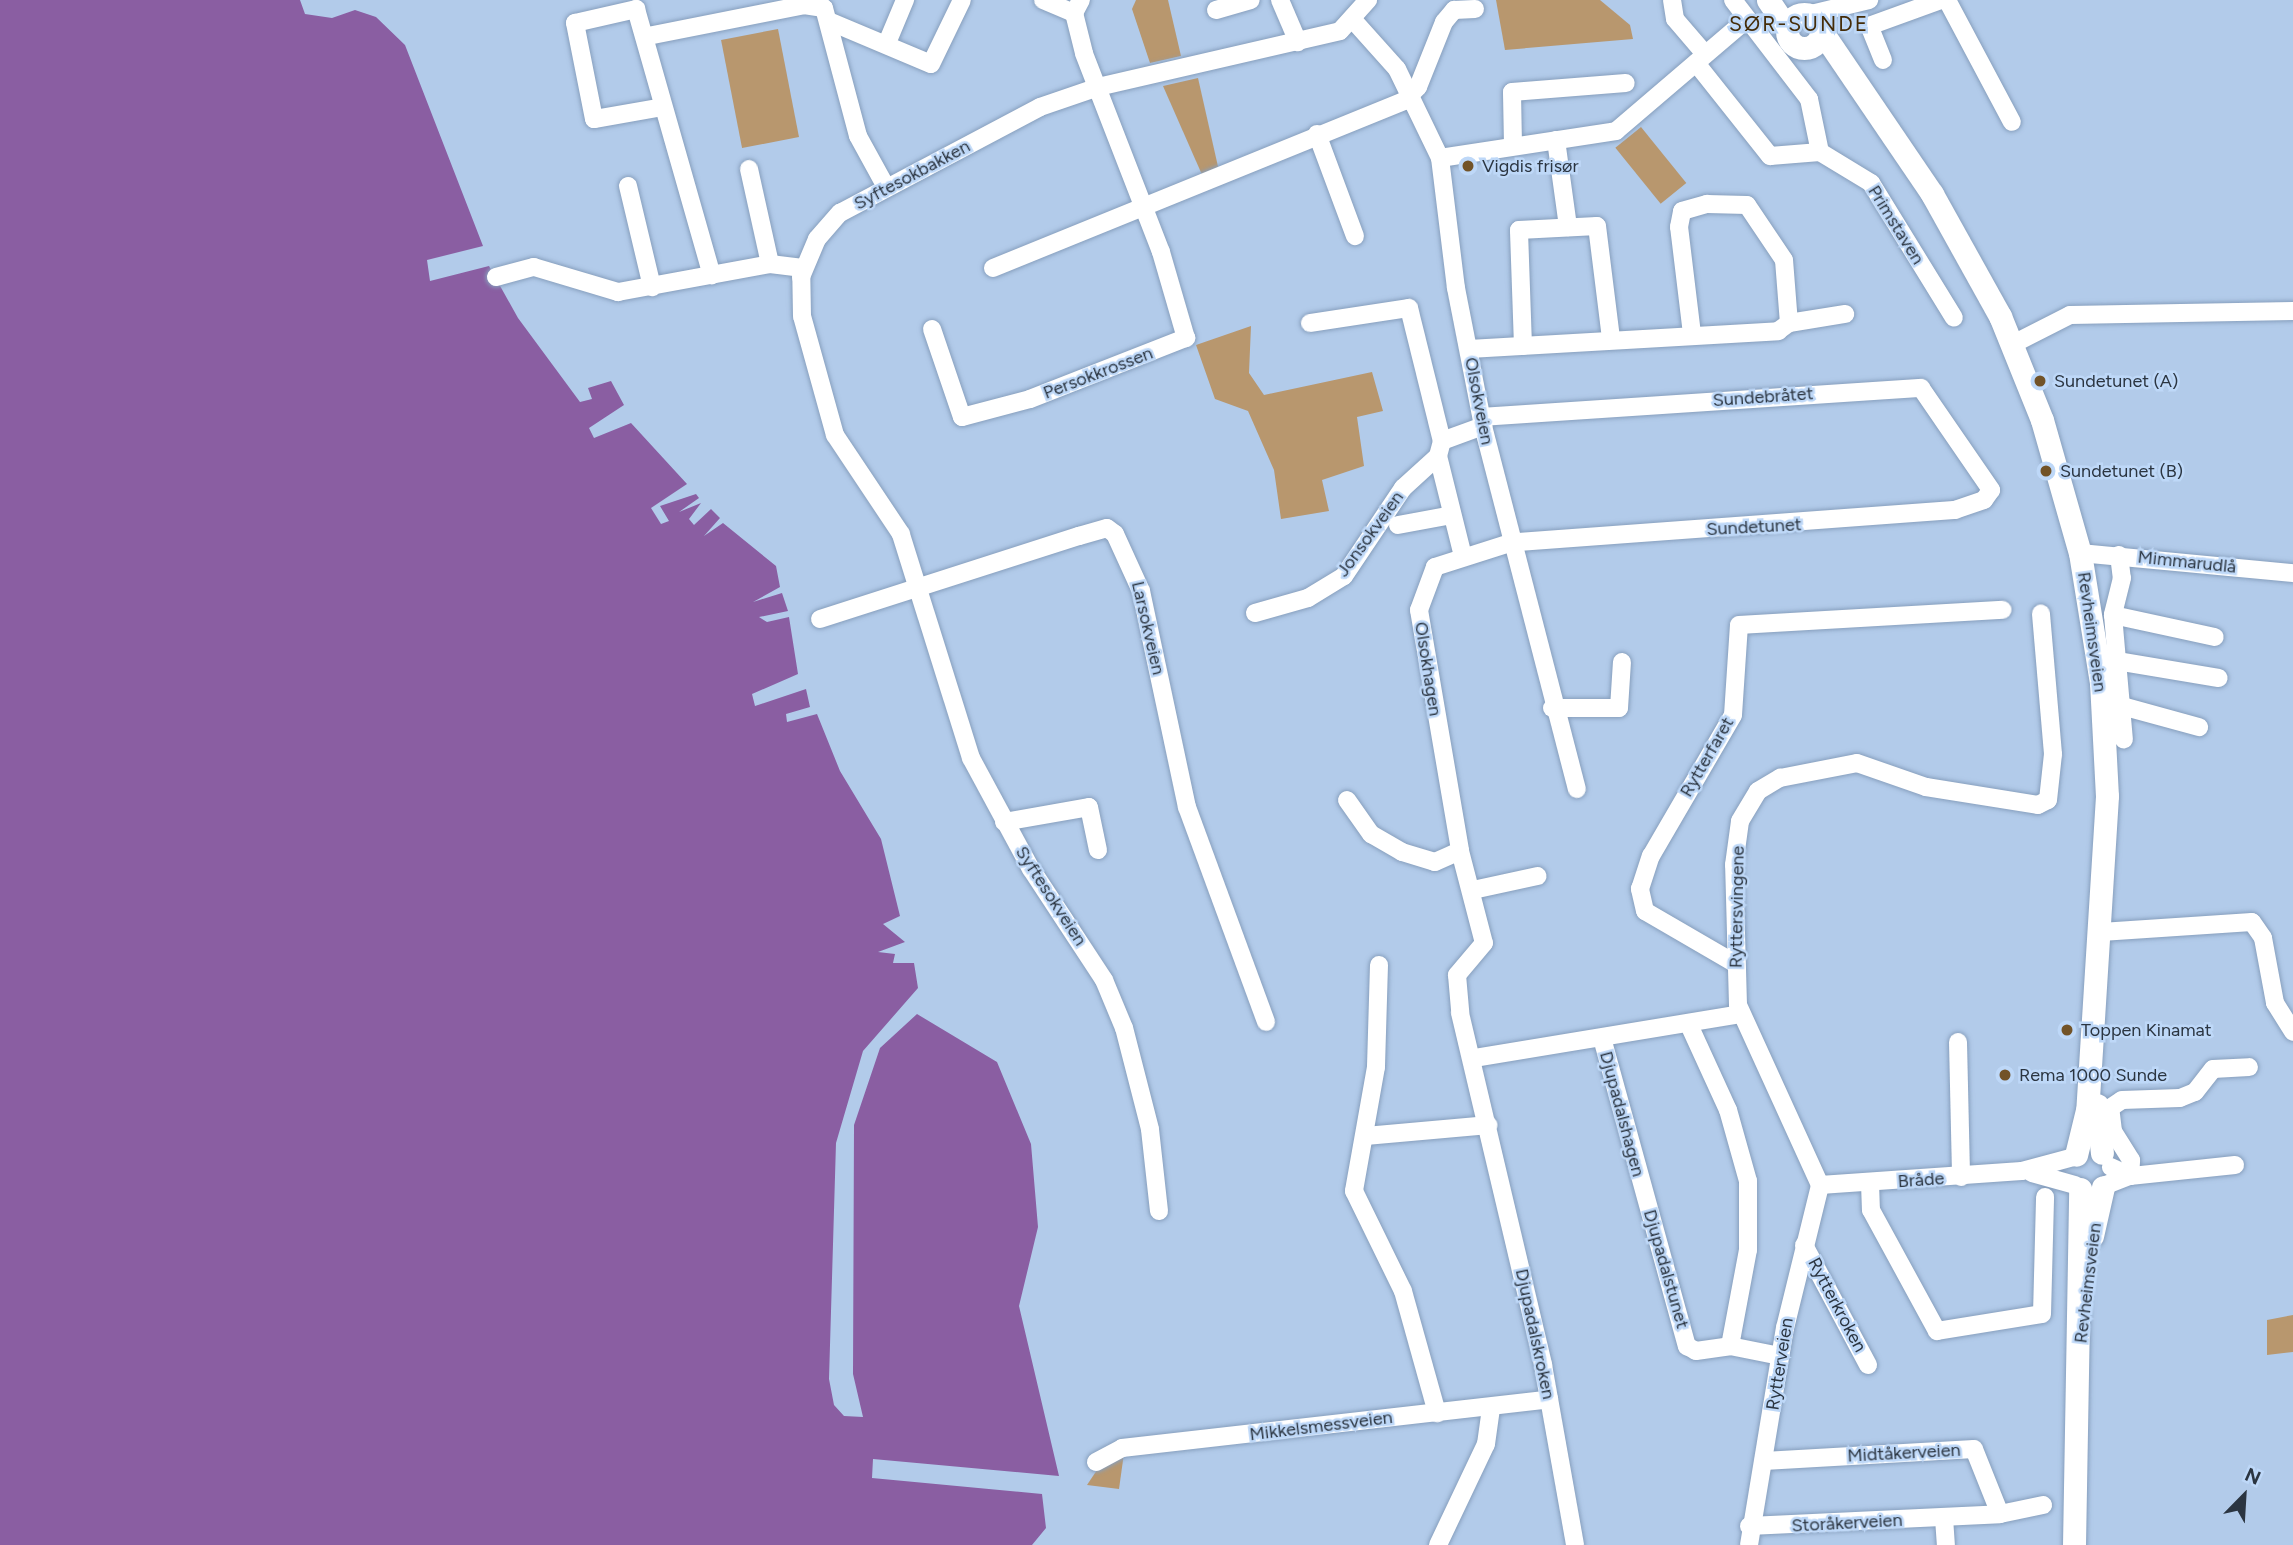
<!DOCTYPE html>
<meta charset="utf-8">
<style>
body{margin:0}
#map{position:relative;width:2293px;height:1545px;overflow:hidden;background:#b2cbea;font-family:Figtree,sans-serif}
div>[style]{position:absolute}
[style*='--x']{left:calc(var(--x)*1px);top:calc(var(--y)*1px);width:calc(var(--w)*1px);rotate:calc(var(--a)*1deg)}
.green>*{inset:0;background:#b8976e;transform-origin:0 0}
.water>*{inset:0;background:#8a5ea2}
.roads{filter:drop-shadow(0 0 2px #879fbd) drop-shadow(0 0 2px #879fbd)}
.minor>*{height:18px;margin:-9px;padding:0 9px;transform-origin:9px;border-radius:9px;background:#fff}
.major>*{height:23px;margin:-11.5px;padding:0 11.5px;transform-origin:11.5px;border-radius:11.5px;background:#fff}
.major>.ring{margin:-11.5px;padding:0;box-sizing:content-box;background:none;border:23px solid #fff;border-radius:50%}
.dots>*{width:19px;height:19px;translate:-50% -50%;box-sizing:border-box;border:4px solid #bed8f8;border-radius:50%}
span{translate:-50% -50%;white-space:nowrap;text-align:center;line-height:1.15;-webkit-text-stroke:5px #bed8f8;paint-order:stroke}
.poi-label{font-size:18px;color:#2b3541}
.left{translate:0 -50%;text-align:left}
.street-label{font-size:18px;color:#2b3541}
.quarter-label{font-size:21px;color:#442c08;letter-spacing:2px}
.north{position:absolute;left:2209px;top:1461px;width:70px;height:70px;-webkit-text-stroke:5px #bed8f8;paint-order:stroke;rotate:24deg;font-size:19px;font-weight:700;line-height:28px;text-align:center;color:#2b3541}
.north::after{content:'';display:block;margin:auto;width:24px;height:32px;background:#2b3541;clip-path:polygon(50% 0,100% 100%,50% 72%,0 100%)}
</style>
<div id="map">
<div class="green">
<i style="clip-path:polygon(1136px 0,1168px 0,1181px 56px,1150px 63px,1132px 9px)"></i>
<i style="clip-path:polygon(1496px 0,1600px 0,1630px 25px,1633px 39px,1505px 50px)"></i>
<i style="left:778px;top:29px;width:110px;height:58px;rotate:79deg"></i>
<i style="clip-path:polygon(1198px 78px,1219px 171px,1203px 177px,1163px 86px)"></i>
<i style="left:1641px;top:127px;width:72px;height:33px;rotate:51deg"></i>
<i style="clip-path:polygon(1251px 326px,1249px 373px,1264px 395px,1372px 372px,1383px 411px,1357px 417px,1364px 466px,1322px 480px,1329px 511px,1281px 519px,1274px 470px,1248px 411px,1215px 399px,1196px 345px)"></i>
<i style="clip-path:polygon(2293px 1315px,2293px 1352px,2267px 1355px,2267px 1320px)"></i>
<i style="clip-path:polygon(1124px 1453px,1119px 1489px,1087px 1485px,1099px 1467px)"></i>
</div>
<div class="water">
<i style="clip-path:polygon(0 0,300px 0,305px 14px,332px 18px,355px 10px,376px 17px,405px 45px,483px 246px,427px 260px,430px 281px,489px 266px,518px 318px,580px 402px,592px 399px,588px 388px,611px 381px,624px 405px,589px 428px,594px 438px,631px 423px,687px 484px,651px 508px,661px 524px,669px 521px,660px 506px,696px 494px,699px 498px,679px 512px,701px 503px,689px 519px,694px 525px,711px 509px,720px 518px,704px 536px,723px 523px,776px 566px,780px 587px,753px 602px,782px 593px,788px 611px,759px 617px,767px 622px,789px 617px,798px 674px,752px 694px,755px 706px,806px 689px,810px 707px,786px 714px,787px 722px,817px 714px,840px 771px,881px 839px,900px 916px,883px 924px,905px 942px,878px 952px,895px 954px,893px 963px,914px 963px,918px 988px,863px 1051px,836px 1143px,829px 1379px,834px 1405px,844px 1416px,863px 1417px,853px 1374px,854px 1125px,880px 1048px,917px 1014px,997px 1062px,1031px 1144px,1038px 1227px,1019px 1306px,1059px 1476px,873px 1459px,872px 1478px,1042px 1494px,1046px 1528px,1032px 1545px,0 1545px)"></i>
</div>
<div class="roads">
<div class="minor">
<i style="--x:1043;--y:0;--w:34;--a:23"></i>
<i style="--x:1280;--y:0;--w:46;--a:66.8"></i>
<i style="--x:1672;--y:0;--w:19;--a:81"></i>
<i style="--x:1675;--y:19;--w:46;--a:49.4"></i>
<i style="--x:1733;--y:0;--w:125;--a:52.5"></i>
<i style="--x:1809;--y:99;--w:54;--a:78.3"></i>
<i style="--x:1820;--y:152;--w:60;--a:31.3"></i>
<i style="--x:1871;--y:183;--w:158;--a:58.4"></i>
<i style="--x:1947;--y:0;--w:138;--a:62"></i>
<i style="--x:1216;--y:10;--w:36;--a:-16"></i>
<i style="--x:1811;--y:14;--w:60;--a:-13.6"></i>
<i style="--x:1354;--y:21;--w:64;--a:48.1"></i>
<i style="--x:1397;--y:69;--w:99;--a:64.2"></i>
<i style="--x:1440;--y:158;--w:131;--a:83"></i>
<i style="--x:1456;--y:288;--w:141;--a:78.9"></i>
<i style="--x:1483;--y:426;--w:375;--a:75.5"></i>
<i style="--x:831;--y:22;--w:108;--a:22.8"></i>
<i style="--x:931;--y:64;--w:71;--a:-64.2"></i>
<i style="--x:648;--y:36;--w:159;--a:-11.2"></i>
<i style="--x:804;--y:5;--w:20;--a:9"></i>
<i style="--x:824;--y:8;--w:132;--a:75.1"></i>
<i style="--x:858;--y:136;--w:58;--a:61.2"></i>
<i style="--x:887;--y:43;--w:47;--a:-67.3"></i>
<i style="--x:1883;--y:60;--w:37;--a:-112"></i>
<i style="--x:1869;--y:26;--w:77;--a:-19.9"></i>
<i style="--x:1696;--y:63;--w:119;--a:51.5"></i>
<i style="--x:1770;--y:156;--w:50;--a:-4.6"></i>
<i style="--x:663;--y:107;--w:70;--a:170.1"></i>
<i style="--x:594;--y:119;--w:98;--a:-101.2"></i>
<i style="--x:575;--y:23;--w:63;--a:-12.9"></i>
<i style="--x:636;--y:9;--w:277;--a:74.1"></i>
<i style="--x:1317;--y:134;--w:109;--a:69.6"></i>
<i style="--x:1556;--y:140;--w:88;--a:82.1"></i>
<i style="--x:1513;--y:145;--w:53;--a:-91.1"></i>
<i style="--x:1512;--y:92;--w:114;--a:-4.5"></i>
<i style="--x:1440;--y:158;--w:178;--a:-8.7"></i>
<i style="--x:1616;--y:131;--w:170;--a:-40.5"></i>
<i style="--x:749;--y:169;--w:97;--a:77.5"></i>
<i style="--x:628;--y:186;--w:104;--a:76.6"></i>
<i style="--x:993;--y:268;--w:444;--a:-22.1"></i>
<i style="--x:1404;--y:101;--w:20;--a:-45"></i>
<i style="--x:1418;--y:87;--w:70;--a:-68.2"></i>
<i style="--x:1444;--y:22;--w:16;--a:-50"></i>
<i style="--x:1454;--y:10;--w:21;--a:-3"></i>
<i style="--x:496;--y:277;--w:39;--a:-15"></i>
<i style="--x:534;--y:267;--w:88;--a:16.6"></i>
<i style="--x:618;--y:292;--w:155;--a:-10.4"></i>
<i style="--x:770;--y:264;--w:33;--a:7"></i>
<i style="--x:1310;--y:323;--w:100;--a:-8.6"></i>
<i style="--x:1409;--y:308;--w:137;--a:76.1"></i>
<i style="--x:932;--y:329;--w:93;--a:71.2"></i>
<i style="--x:962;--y:417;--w:70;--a:-14.8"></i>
<i style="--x:1030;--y:399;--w:168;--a:-21.4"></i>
<i style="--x:1186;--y:338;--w:90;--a:-106.2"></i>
<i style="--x:1161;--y:252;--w:213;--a:-111.2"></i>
<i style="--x:1084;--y:53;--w:41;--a:-104"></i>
<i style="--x:1074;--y:13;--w:15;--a:-62"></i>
<i style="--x:1692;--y:334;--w:108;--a:-96.9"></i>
<i style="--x:1679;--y:227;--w:16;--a:-79"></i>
<i style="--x:1682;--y:211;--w:26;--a:-16"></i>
<i style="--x:1707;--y:204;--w:40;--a:1.4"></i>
<i style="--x:1747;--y:205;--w:66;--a:56.1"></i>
<i style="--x:1784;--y:260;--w:63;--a:85.5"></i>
<i style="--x:2013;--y:344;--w:64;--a:-27"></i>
<i style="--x:2070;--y:315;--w:223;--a:-1"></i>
<i style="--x:1523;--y:346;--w:116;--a:-92"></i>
<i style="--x:1519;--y:230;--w:78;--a:-2.9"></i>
<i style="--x:1597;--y:226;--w:114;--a:82.9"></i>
<i style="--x:1469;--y:349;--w:310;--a:-3.3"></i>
<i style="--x:1778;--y:331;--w:14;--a:-36"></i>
<i style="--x:1789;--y:323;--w:57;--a:-9.1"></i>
<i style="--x:1482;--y:417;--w:440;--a:-3.8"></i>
<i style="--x:1921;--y:388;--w:124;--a:55.5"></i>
<i style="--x:1991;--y:490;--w:12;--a:125"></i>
<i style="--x:1984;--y:500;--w:31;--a:161"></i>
<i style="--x:1955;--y:510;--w:446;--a:175.8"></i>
<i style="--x:1510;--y:543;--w:79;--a:162.3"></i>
<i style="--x:1435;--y:567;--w:46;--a:110.4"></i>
<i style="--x:1419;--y:610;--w:244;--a:80.3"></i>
<i style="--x:1460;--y:851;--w:95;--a:75.4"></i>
<i style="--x:1484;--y:943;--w:42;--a:130.2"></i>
<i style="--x:1457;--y:975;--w:38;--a:85"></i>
<i style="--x:1460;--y:1013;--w:362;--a:76.7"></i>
<i style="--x:1543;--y:1365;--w:183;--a:79.9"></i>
<i style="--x:1438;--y:456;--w:103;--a:76"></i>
<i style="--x:1398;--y:525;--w:55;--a:-10.5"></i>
<i style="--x:2080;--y:553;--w:214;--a:5.4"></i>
<i style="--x:2119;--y:555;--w:23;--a:83"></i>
<i style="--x:2122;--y:578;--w:38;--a:104"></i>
<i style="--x:2113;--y:615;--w:125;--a:85"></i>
<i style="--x:1255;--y:613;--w:55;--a:-15.8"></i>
<i style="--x:1308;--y:598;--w:42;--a:-31.4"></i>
<i style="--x:1344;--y:576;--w:106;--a:-56.2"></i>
<i style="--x:1403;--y:488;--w:47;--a:-42.4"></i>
<i style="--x:1438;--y:456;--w:16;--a:-75"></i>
<i style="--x:1442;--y:441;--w:44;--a:-20.1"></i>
<i style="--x:2113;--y:615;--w:104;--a:12.2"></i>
<i style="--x:820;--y:619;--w:272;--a:-17.8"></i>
<i style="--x:1079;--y:536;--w:29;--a:-16"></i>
<i style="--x:1107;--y:528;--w:10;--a:37"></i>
<i style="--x:1115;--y:534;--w:63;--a:65.5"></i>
<i style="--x:1141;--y:591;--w:221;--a:78"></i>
<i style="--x:1187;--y:807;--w:229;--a:69.8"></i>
<i style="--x:2117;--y:661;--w:103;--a:9.5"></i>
<i style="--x:2122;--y:706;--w:80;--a:15.3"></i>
<i style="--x:1552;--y:708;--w:67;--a:0"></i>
<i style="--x:1619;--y:708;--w:46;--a:-86.3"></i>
<i style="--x:1347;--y:800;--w:42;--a:54.8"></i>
<i style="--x:1371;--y:834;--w:36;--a:30"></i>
<i style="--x:1402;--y:852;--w:34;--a:17"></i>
<i style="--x:1435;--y:862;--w:27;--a:-24"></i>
<i style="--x:1004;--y:822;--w:86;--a:-10"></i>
<i style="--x:1089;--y:807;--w:44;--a:78.2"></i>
<i style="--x:1473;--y:890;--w:66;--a:-12.2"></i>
<i style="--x:2101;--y:932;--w:151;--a:-3.8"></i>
<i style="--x:2252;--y:922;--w:19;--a:55"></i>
<i style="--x:2263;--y:938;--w:66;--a:79.5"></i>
<i style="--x:2275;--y:1003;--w:34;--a:58"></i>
<i style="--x:1736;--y:964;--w:105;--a:-149.8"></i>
<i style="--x:1645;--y:911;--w:23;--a:-103"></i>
<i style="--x:1640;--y:889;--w:35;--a:-72"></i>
<i style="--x:1651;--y:856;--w:163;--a:-59.8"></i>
<i style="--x:1733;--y:715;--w:90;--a:-86.2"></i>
<i style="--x:1739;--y:625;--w:264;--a:-3.3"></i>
<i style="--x:1379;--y:965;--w:102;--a:91.7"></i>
<i style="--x:1376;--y:1067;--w:126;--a:100.1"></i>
<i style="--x:1354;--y:1191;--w:111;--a:63.9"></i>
<i style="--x:1403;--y:1291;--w:127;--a:74.4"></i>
<i style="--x:1602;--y:1038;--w:320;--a:74.6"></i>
<i style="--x:1687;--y:1346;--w:10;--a:29"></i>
<i style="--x:1696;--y:1351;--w:34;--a:-8"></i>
<i style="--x:1730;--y:1346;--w:98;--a:-79.4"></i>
<i style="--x:1748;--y:1250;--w:69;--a:-90"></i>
<i style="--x:1748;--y:1181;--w:74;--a:-105.7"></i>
<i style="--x:1728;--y:1110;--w:94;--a:-114.6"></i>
<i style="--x:1958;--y:1042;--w:135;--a:88.7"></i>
<i style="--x:1475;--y:1058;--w:269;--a:-9.4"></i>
<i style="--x:1366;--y:1136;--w:123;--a:-5.1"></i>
<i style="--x:2235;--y:1165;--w:106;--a:174"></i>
<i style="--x:2130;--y:1176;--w:16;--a:-86"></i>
<i style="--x:2131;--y:1160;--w:34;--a:-122"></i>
<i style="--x:2113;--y:1131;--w:23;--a:-97"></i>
<i style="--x:2110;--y:1108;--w:14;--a:-34"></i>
<i style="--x:2122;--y:1100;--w:58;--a:-2"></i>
<i style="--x:2180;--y:1098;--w:16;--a:-22"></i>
<i style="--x:2195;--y:1092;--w:29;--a:-52"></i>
<i style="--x:2213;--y:1069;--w:36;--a:-3"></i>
<i style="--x:2032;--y:1173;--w:45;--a:15.6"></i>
<i style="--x:1870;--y:1183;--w:27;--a:88"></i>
<i style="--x:1871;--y:1210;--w:138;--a:61.4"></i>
<i style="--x:1937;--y:1331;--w:106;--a:-9.2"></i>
<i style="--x:2042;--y:1314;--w:117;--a:-88.5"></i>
<i style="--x:1820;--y:1185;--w:202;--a:-4"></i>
<i style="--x:2022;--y:1171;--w:54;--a:-15.1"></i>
<i style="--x:2106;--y:1185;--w:26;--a:-21"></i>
<i style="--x:2130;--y:1176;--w:21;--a:-155"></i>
<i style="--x:1159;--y:1211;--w:82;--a:-96.3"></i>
<i style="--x:1150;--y:1129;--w:104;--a:-104.4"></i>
<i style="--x:1124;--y:1028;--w:52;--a:-112.6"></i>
<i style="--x:1104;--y:980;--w:133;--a:-123.3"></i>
<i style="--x:1031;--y:869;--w:126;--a:-118.4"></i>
<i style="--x:971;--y:758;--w:235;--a:-107.4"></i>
<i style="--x:901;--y:534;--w:119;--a:-123.7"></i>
<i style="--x:835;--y:435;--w:123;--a:-105.5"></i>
<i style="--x:802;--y:316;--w:39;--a:-91"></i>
<i style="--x:801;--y:277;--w:41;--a:-67.2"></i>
<i style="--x:817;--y:239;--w:35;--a:-49"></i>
<i style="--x:840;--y:213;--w:226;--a:-27.9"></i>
<i style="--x:1040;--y:107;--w:61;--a:-19"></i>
<i style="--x:1098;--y:87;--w:248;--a:-13"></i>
<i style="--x:1340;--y:31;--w:42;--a:-47.9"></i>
<i style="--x:1804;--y:1245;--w:136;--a:61.9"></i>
<i style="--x:1730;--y:1346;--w:51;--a:11.3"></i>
<i style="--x:1764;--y:1461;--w:210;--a:-3.3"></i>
<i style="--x:1974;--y:1449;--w:70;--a:68.2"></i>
<i style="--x:1096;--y:1462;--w:30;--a:-28"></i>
<i style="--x:1122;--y:1448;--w:430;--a:-6.5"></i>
<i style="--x:1944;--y:1518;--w:27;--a:86"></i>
<i style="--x:1749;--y:1526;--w:251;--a:-2.7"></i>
<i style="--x:2000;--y:1514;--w:44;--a:-11.8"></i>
<i style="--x:1438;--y:1545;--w:112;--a:-64.6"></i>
<i style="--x:1486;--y:1444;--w:35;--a:-82"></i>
<i style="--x:1749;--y:1545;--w:220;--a:-80.6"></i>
<i style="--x:1785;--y:1328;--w:147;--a:-76.2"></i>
<i style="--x:1820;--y:1185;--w:198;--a:-114.5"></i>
<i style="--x:1738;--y:1005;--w:140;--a:-91.6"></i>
<i style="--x:1734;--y:865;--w:44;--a:-82.2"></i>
<i style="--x:1740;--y:821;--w:35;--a:-59"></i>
<i style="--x:1758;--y:791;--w:26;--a:-31"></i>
<i style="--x:1780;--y:778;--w:78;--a:-11"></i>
<i style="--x:1857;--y:763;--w:73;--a:19.2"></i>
<i style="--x:1926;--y:787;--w:113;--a:9.1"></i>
<i style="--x:2038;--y:805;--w:11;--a:-27"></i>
<i style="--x:2048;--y:800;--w:46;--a:-83.8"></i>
<i style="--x:2053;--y:754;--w:141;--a:-94.9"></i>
</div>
<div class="major">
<i style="--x:1768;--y:0;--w:34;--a:56"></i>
<i class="ring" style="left:1787px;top:14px;width:11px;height:11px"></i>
<i style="--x:1822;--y:32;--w:196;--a:55.8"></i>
<i style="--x:1932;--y:194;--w:140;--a:60.9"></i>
<i style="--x:2000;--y:316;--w:112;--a:68"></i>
<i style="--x:2042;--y:420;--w:138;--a:74.1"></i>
<i style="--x:2080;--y:553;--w:131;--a:80.8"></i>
<i style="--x:2101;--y:682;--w:114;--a:87"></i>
<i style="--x:2107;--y:796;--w:315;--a:93.6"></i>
<i style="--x:2087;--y:1110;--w:46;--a:103.7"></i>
<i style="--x:2097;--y:1105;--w:48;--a:84.1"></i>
<i style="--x:2092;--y:1236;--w:50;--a:-77.3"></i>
<i style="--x:2074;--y:1545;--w:356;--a:-89"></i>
</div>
</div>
<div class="dots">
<i style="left:1468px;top:166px;background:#725328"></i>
<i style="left:2040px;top:381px;background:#725328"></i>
<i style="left:2046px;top:471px;background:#725328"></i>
<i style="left:2067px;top:1030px;background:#725328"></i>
<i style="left:2005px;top:1075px;background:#725328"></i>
</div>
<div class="poi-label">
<span class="left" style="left:1482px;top:166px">Vigdis frisør</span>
<span class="left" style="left:2054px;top:381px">Sundetunet (A)</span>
<span class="left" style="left:2060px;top:471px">Sundetunet (B)</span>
<span class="left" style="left:2081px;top:1030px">Toppen Kinamat</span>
<span class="left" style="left:2019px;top:1075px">Rema 1000 Sunde</span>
</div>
<div class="street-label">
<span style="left:912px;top:175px;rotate:-28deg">Syftesokbakken</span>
<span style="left:1896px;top:225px;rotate:58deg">Primstaven</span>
<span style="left:1098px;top:373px;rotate:-21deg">Persokkrossen</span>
<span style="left:1763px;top:397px;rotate:-4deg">Sundebråtet</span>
<span style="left:1479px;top:401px;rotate:79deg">Olsokveien</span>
<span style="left:1754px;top:527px;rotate:-3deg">Sundetunet</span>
<span style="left:1370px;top:534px;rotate:-54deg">Jonsokveien</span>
<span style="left:2187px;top:562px;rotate:6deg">Mimmarudlå</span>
<span style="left:1148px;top:628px;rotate:77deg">Larsokveien</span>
<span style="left:2092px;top:632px;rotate:82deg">Revheimsveien</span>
<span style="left:1428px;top:669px;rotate:81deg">Olsokhagen</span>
<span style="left:1707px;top:757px;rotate:-60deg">Rytterfaret</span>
<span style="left:1051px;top:896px;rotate:57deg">Syftesokveien</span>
<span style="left:1737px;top:907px;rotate:-89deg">Ryttersvingene</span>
<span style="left:1622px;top:1114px;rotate:75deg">Djupadalshagen</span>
<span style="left:1921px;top:1180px;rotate:-4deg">Bråde</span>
<span style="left:1666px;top:1269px;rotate:74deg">Djupadalstunet</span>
<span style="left:2088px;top:1283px;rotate:-83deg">Revheimsveien</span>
<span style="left:1837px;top:1305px;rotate:62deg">Rytterkroken</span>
<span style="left:1535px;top:1334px;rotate:78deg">Djupadalskroken</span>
<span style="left:1780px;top:1364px;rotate:-81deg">Rytterveien</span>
<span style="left:1321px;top:1426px;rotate:-7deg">Mikkelsmessveien</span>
<span style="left:1904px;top:1453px;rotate:-3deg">Midtåkerveien</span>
<span style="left:1847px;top:1523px;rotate:-3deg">Storåkerveien</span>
</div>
<div class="quarter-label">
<span style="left:1799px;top:24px">SØR-SUNDE</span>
</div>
<div class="north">N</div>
</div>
